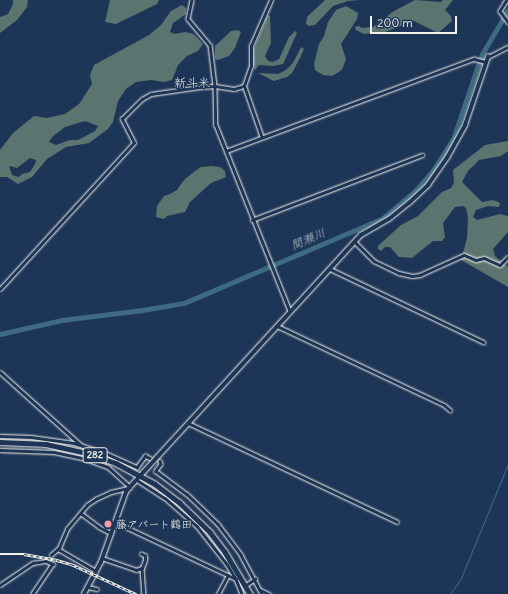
<!DOCTYPE html>
<meta charset="utf-8">
<style>
body{margin:0}
#map{position:relative;width:508px;height:594px;overflow:hidden;background:#1d3557;font-family:Delius,"Klee One",sans-serif}
div>[style]{position:absolute}
[style*='--x']{left:calc(var(--x)*1px);top:calc(var(--y)*1px);width:calc(var(--w)*1px);rotate:calc(var(--a)*1deg)}
.green>*{inset:0;background:#5c7470}
.stream>*{height:1px;margin:-0.5px;padding:0 0.5px;transform-origin:0.5px;border-radius:0.5px;background:#3e6a82}
.river>*{height:5px;margin:-2.5px;padding:0 2.5px;transform-origin:2.5px;border-radius:2.5px;background:#3e6a82}
.roads{filter:drop-shadow(0 0 1px #f4f1e8) drop-shadow(0 0 1px #f4f1e8)}
.street>*{height:2.5px;margin:-1.25px;padding:0 1.25px;transform-origin:1.25px;border-radius:1.25px;background:#1d3557}
.secondary>*{height:3.5px;margin:-1.75px;padding:0 1.75px;transform-origin:1.75px;border-radius:1.75px;background:#1d3557}
.highway>*{height:4.5px;margin:-2.25px;padding:0 2.25px;transform-origin:2.25px;border-radius:2.25px;background:#1d3557}
.rail>*{height:2.5px;margin-top:-1.25px;transform-origin:0;background:repeating-linear-gradient(90deg,#1d3557 0 3px,#f4f1e8 0 6px);box-sizing:border-box;border-block:1px solid #f4f1e8}
.dots>*{width:11px;height:11px;translate:-50% -50%;box-sizing:border-box;border:2px solid #1d3557;border-radius:50%}
span{translate:-50% -50%;white-space:nowrap;text-align:center;line-height:1.15;-webkit-text-stroke:3px #1d3557;paint-order:stroke}
.shield-label span{padding:1px 3px;background:#1d3557;border:1px solid;border-radius:3px;-webkit-text-stroke-width:0}
.shield-label{font-size:10px;color:#f4f1e8;font-weight:700}
.poi-label{font-size:11px;color:#f4f1e8}
.left{translate:0 -50%;text-align:left}
.neighbourhood-label{font-size:12px;color:#f4f1e8}
.water-label{font-size:12px;color:#b4c2c4;font-style:italic}
.scale{position:absolute;left:370px;top:16px;width:87px;height:18px;box-sizing:border-box;border:2px solid #f4f1e8;border-top:0;padding-left:5px;font-size:12px;line-height:14px;white-space:nowrap;color:#f4f1e8;-webkit-text-stroke:3px #1d3557;paint-order:stroke}
</style>
<div id="map">
<div class="green">
<i style="clip-path:polygon(13px 0,28px 0,27px 7px,17px 20px,0 33px,0 17px,8px 14px,13px 4px)"></i>
<i style="clip-path:polygon(110px 0,159px 0,157px 4px,116px 24px,105px 22px)"></i>
<i style="clip-path:polygon(325px 0,360px 0,348px 1px,333px 6px,315px 25px,309px 26px,306px 24px,307px 17px)"></i>
<i style="clip-path:polygon(415px 0,441px 2px,443px 0,453px 0,445px 10px,451px 16px,452px 21px,438px 33px,414px 21px,385px 32px,364px 34px,356px 30px,355px 27px,359px 26px,362px 28px,373px 27px,394px 11px)"></i>
<i style="clip-path:polygon(evenodd,182px 5px,186px 8px,186px 14px,173px 23px,170px 32px,175px 34px,185px 32px,194px 34px,203px 44px,198px 51px,187px 56px,178px 65px,172px 80px,164px 82px,151px 80px,136px 82px,126px 89px,118px 101px,113px 122px,108px 129px,89px 143px,66px 147px,47px 159px,32px 177px,18px 184px,7px 177px,0 177px,0 150px,13px 133px,34px 116px,47px 118px,65px 114px,79px 104px,92px 84px,90px 75px,94px 65px,149px 35px,161px 25px,171px 11px,182px 5px,85px 121px,98px 126px,95px 131px,78px 140px,70px 140px,56px 145px,49px 142px,53px 136px,65px 127px,85px 121px,182px 5px,30px 158px,36px 160px,35px 164px,30px 172px,22px 174px,19px 177px,12px 175px,9px 166px,17px 168px,30px 158px)"></i>
<i style="clip-path:polygon(346px 6px,358px 13px,357px 19px,341px 44px,346px 59px,342px 70px,332px 76px,323px 75px,315px 70px,314px 64px,319px 44px,324px 36px,328px 22px,336px 10px)"></i>
<i style="clip-path:polygon(268px 15px,270px 16px,271px 43px,265px 56px,268px 61px,273px 62px,279px 59px,289px 37px,295px 31px,297px 33px,283px 64px,273px 66px,259px 65px,255px 70px,252px 62px,253px 51px)"></i>
<i style="clip-path:polygon(238px 30px,241px 32px,235px 48px,229px 56px,218px 60px,215px 59px,215px 46px,231px 31px)"></i>
<i style="clip-path:polygon(301px 47px,304px 49px,300px 58px,292px 73px,287px 77px,274px 81px,258px 73px,278px 74px,286px 70px,293px 63px)"></i>
<i style="clip-path:polygon(508px 141px,508px 151px,501px 156px,479px 160px,468px 171px,462px 182px,482px 202px,493px 200px,500px 203px,499px 207px,488px 206px,476px 210px,473px 217px,477px 220px,500px 214px,508px 216px,508px 232px,493px 249px,495px 256px,508px 267px,508px 287px,461px 260px,467px 238px,468px 217px,466px 208px,463px 206px,455px 207px,443px 223px,445px 237px,442px 241px,433px 241px,412px 258px,399px 257px,390px 247px,385px 247px,381px 251px,378px 249px,378px 246px,401px 225px,418px 216px,442px 192px,451px 188px,454px 183px,453px 170px,485px 145px)"></i>
<i style="clip-path:polygon(211px 166px,220px 167px,225px 171px,226px 177px,211px 183px,190px 202px,185px 212px,167px 216px,164px 219px,156px 217px,157px 206px,164px 196px,170px 194px,177px 190px,184px 180px,195px 171px,201px 167px)"></i>
</div>
<div class="stream">
<i style="--x:450;--y:594;--w:19;--a:-55"></i>
<i style="--x:461;--y:578;--w:123;--a:-67.6"></i>
</div>
<div class="river">
<i style="--x:0;--y:334;--w:64;--a:-12.7"></i>
<i style="--x:62;--y:320;--w:81;--a:-7.1"></i>
<i style="--x:142;--y:310;--w:43;--a:-9.5"></i>
<i style="--x:184;--y:303;--w:216;--a:-23.1"></i>
<i style="--x:383;--y:218;--w:42;--a:-40.2"></i>
<i style="--x:415;--y:191;--w:28;--a:-49"></i>
<i style="--x:433;--y:170;--w:37;--a:-57"></i>
<i style="--x:453;--y:139;--w:90;--a:-71.2"></i>
<i style="--x:482;--y:54;--w:51;--a:-59.4"></i>
</div>
<div class="roads">
<div class="street">
<i style="--x:192;--y:0;--w:19;--a:102"></i>
<i style="--x:188;--y:19;--w:34;--a:50"></i>
<i style="--x:210;--y:45;--w:41;--a:83"></i>
<i style="--x:215;--y:86;--w:39;--a:89"></i>
<i style="--x:216;--y:125;--w:200;--a:68.3"></i>
<i style="--x:507;--y:0;--w:13;--a:122"></i>
<i style="--x:500;--y:11;--w:14;--a:54"></i>
<i style="--x:488;--y:57;--w:22;--a:-27"></i>
<i style="--x:262;--y:138;--w:55;--a:-109.1"></i>
<i style="--x:244;--y:86;--w:21;--a:-71"></i>
<i style="--x:251;--y:66;--w:20;--a:-90"></i>
<i style="--x:251;--y:46;--w:50;--a:-66.5"></i>
<i style="--x:226;--y:151;--w:265;--a:-20.4"></i>
<i style="--x:474;--y:59;--w:12;--a:14"></i>
<i style="--x:252;--y:220;--w:182;--a:-20.9"></i>
<i style="--x:355;--y:242;--w:27;--a:45"></i>
<i style="--x:374;--y:261;--w:28;--a:26"></i>
<i style="--x:399;--y:273;--w:13;--a:13"></i>
<i style="--x:412;--y:276;--w:8;--a:-7"></i>
<i style="--x:420;--y:275;--w:48;--a:-24.4"></i>
<i style="--x:464;--y:255;--w:13;--a:23"></i>
<i style="--x:476;--y:260;--w:8;--a:-14"></i>
<i style="--x:484;--y:258;--w:17;--a:24"></i>
<i style="--x:500;--y:265;--w:11;--a:-45"></i>
<i style="--x:330;--y:269;--w:170;--a:25.5"></i>
<i style="--x:0;--y:289;--w:198;--a:-47.5"></i>
<i style="--x:134;--y:143;--w:27;--a:-117"></i>
<i style="--x:122;--y:119;--w:28;--a:-45"></i>
<i style="--x:142;--y:99;--w:10;--a:-29"></i>
<i style="--x:151;--y:94;--w:49;--a:-8.1"></i>
<i style="--x:200;--y:87;--w:15;--a:-4"></i>
<i style="--x:215;--y:86;--w:19;--a:9"></i>
<i style="--x:234;--y:89;--w:10;--a:-17"></i>
<i style="--x:277;--y:326;--w:185;--a:25.3"></i>
<i style="--x:444;--y:405;--w:8;--a:40"></i>
<i style="--x:0;--y:372;--w:108;--a:42"></i>
<i style="--x:188;--y:423;--w:231;--a:25.3"></i>
<i style="--x:0;--y:436;--w:31;--a:2"></i>
<i style="--x:31;--y:437;--w:43;--a:7.9"></i>
<i style="--x:74;--y:443;--w:33;--a:18"></i>
<i style="--x:105;--y:453;--w:35;--a:24"></i>
<i style="--x:137;--y:467;--w:14;--a:-54"></i>
<i style="--x:145;--y:456;--w:5;--a:22"></i>
<i style="--x:0;--y:450;--w:54;--a:2.1"></i>
<i style="--x:54;--y:452;--w:33;--a:12"></i>
<i style="--x:86;--y:459;--w:23;--a:20"></i>
<i style="--x:108;--y:467;--w:30;--a:42"></i>
<i style="--x:160;--y:461;--w:3;--a:72"></i>
<i style="--x:161;--y:464;--w:9;--a:126"></i>
<i style="--x:156;--y:471;--w:39;--a:37"></i>
<i style="--x:187;--y:494;--w:43;--a:44.1"></i>
<i style="--x:218;--y:524;--w:39;--a:53"></i>
<i style="--x:241;--y:555;--w:44;--a:61.7"></i>
<i style="--x:137;--y:480;--w:33;--a:33"></i>
<i style="--x:165;--y:498;--w:43;--a:41.2"></i>
<i style="--x:197;--y:526;--w:48;--a:51.7"></i>
<i style="--x:227;--y:564;--w:17;--a:59"></i>
<i style="--x:236;--y:579;--w:16;--a:68"></i>
<i style="--x:82;--y:514;--w:21;--a:37"></i>
<i style="--x:99;--y:527;--w:13;--a:27"></i>
<i style="--x:115;--y:522;--w:134;--a:25.2"></i>
<i style="--x:58;--y:549;--w:44;--a:30.1"></i>
<i style="--x:51;--y:555;--w:11;--a:-41"></i>
<i style="--x:59;--y:548;--w:21;--a:-67"></i>
<i style="--x:67;--y:529;--w:31;--a:-50"></i>
<i style="--x:87;--y:505;--w:11;--a:-34"></i>
<i style="--x:96;--y:499;--w:17;--a:-25"></i>
<i style="--x:111;--y:492;--w:18;--a:-13"></i>
<i style="--x:102;--y:558;--w:36;--a:19"></i>
<i style="--x:136;--y:570;--w:6;--a:-18"></i>
<i style="--x:142;--y:568;--w:9;--a:-69"></i>
<i style="--x:145;--y:560;--w:4;--a:-90"></i>
<i style="--x:145;--y:556;--w:4;--a:-153"></i>
<i style="--x:142;--y:568;--w:26;--a:86"></i>
<i style="--x:0;--y:585;--w:40;--a:-34"></i>
<i style="--x:33;--y:563;--w:13;--a:-9"></i>
<i style="--x:46;--y:561;--w:8;--a:23"></i>
<i style="--x:53;--y:564;--w:36;--a:124"></i>
<i style="--x:246;--y:585;--w:11;--a:-34"></i>
<i style="--x:88;--y:587;--w:9;--a:13"></i>
<i style="--x:260;--y:590;--w:10;--a:24"></i>
<i style="--x:218;--y:594;--w:21;--a:-62"></i>
</div>
<div class="secondary">
<i style="--x:84;--y:594;--w:36;--a:-62"></i>
<i style="--x:101;--y:562;--w:74;--a:-70.3"></i>
<i style="--x:126;--y:492;--w:6;--a:-51"></i>
<i style="--x:130;--y:487;--w:342;--a:-47.5"></i>
<i style="--x:361;--y:235;--w:32;--a:-30"></i>
<i style="--x:389;--y:219;--w:26;--a:-39"></i>
<i style="--x:409;--y:203;--w:26;--a:-43"></i>
<i style="--x:428;--y:185;--w:33;--a:-55"></i>
<i style="--x:447;--y:158;--w:38;--a:-61"></i>
<i style="--x:465;--y:125;--w:72;--a:-71.3"></i>
</div>
<div class="highway">
<i style="--x:0;--y:442;--w:46;--a:2.5"></i>
<i style="--x:46;--y:444;--w:42;--a:12.4"></i>
<i style="--x:87;--y:453;--w:31;--a:19"></i>
<i style="--x:116;--y:463;--w:44;--a:28.3"></i>
<i style="--x:155;--y:484;--w:31;--a:37"></i>
<i style="--x:180;--y:503;--w:42;--a:44"></i>
<i style="--x:210;--y:532;--w:25;--a:53"></i>
<i style="--x:225;--y:552;--w:49;--a:59.2"></i>
</div>
</div>
<div class="rail">
<i style="--x:0;--y:554;--w:24;--a:0"></i>
<i style="--x:24;--y:554;--w:34;--a:10"></i>
<i style="--x:57;--y:560;--w:15;--a:16"></i>
<i style="--x:71;--y:564;--w:72;--a:24.8"></i>
</div>
<div class="dots">
<i style="left:108px;top:524px;background:#ff9aa2"></i>
</div>
<div class="shield-label">
<span style="left:95px;top:455px">282</span>
</div>
<div class="poi-label">
<span class="left" style="left:116px;top:524px">藤アパート鶴田</span>
</div>
<div class="neighbourhood-label">
<span style="left:192px;top:83px">新斗米</span>
</div>
<div class="water-label">
<span style="left:308px;top:239px;rotate:-23deg">間瀬川</span>
</div>
<div class="scale">200 m</div>
</div>
